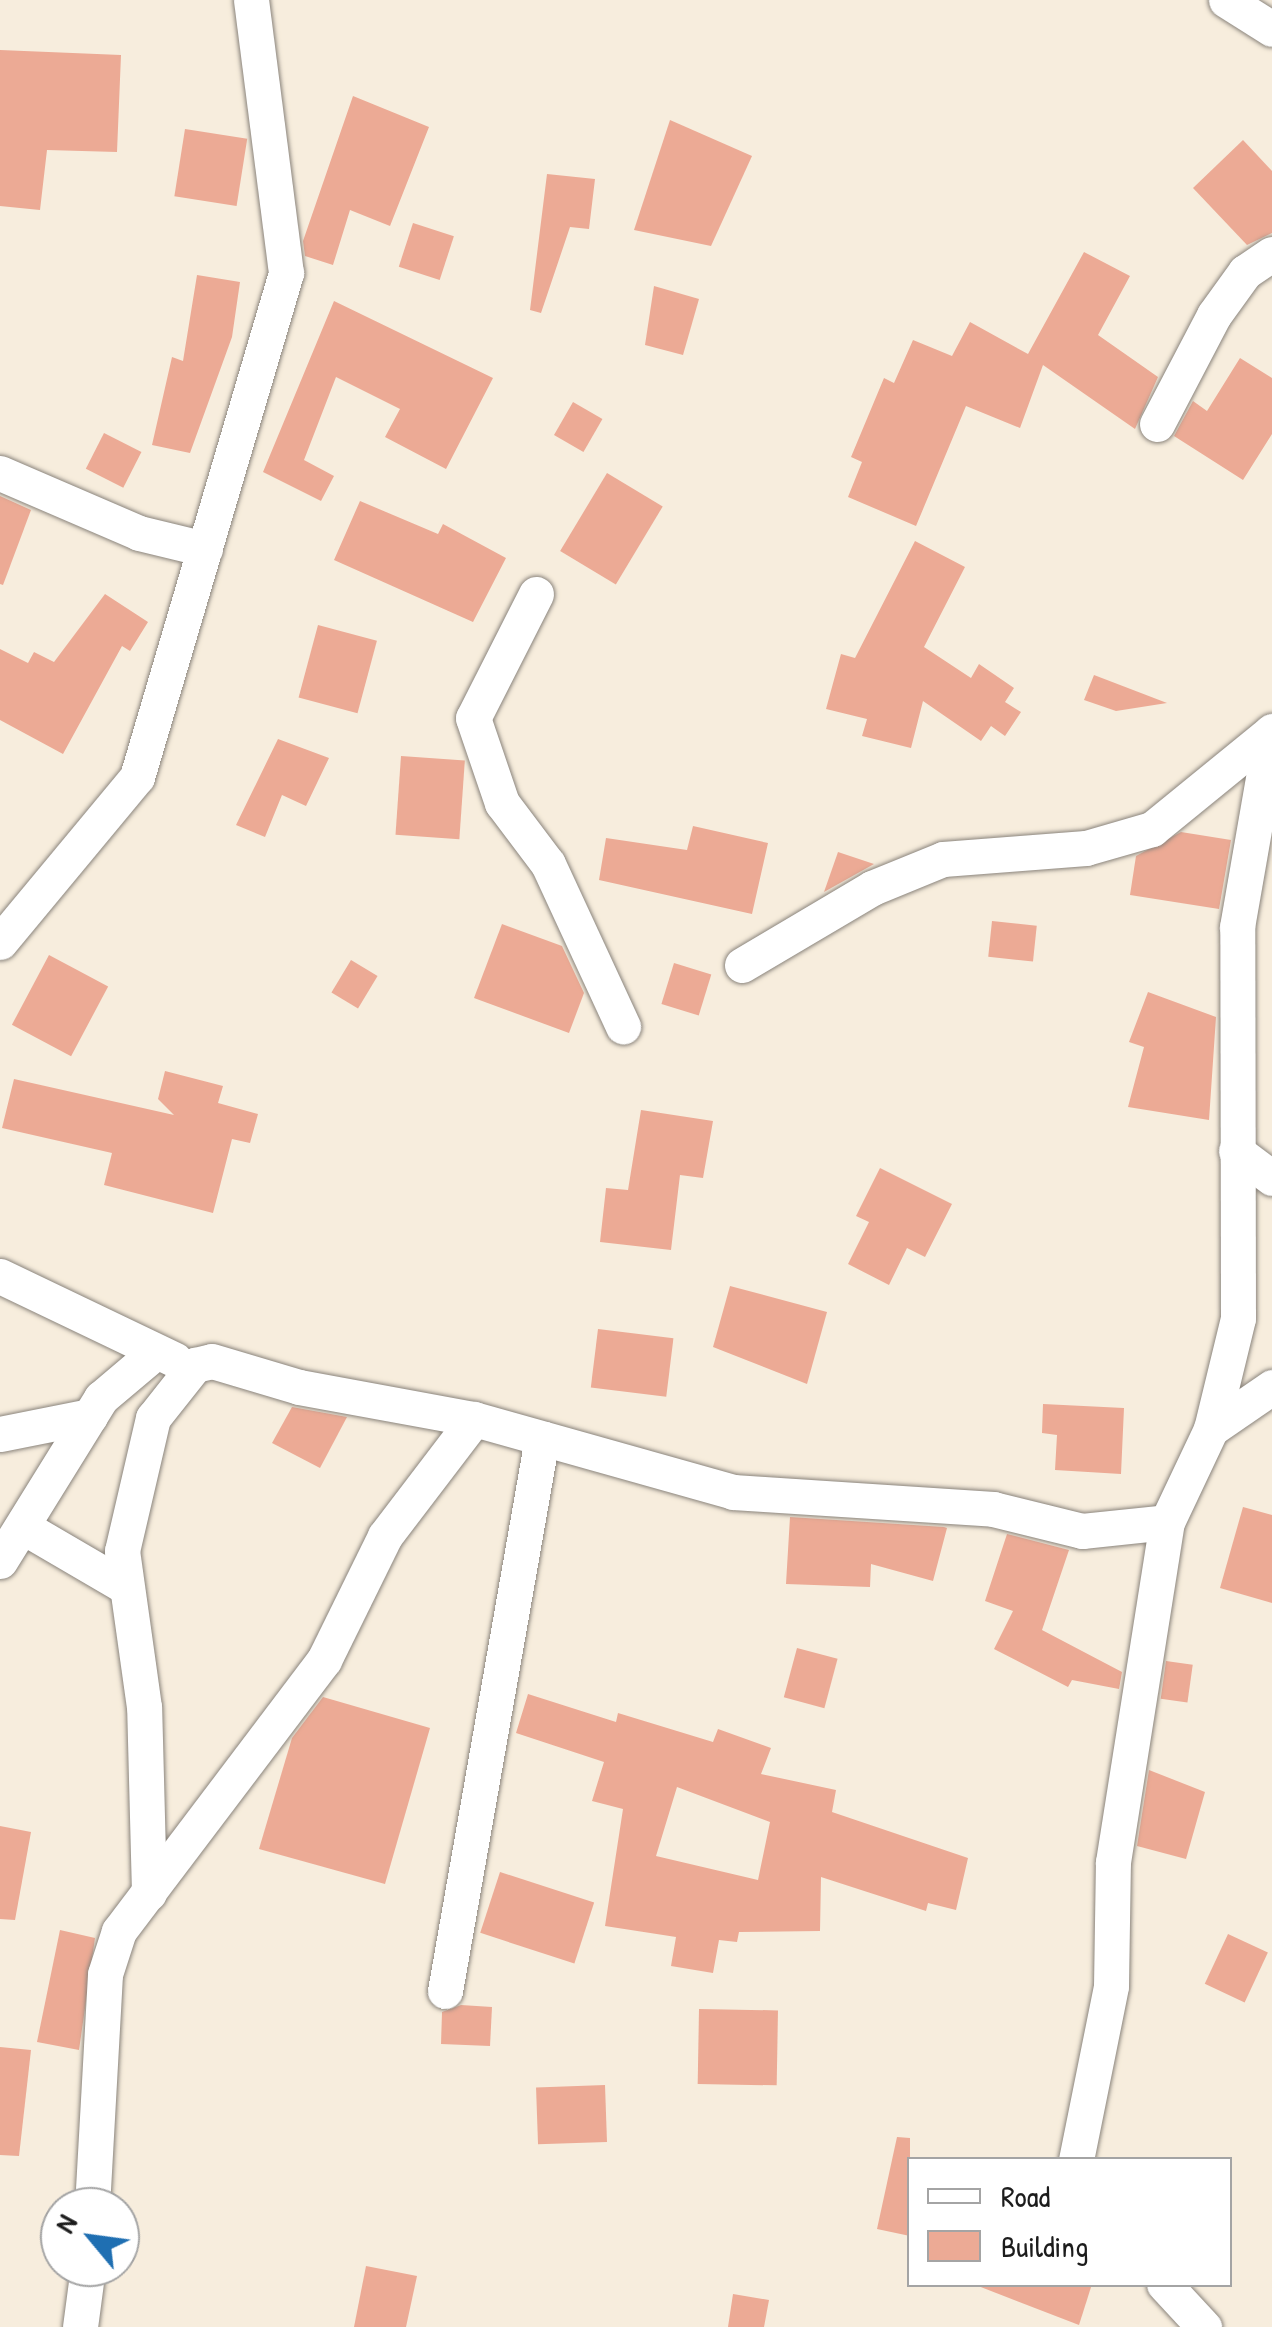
<!DOCTYPE html>
<style>
body{margin:0}
#map{position:relative;width:1272px;height:2327px;overflow:hidden;background:#f7eddd;font-family:"Patrick Hand",sans-serif}
div>[style]{position:absolute}
[style*='--x']{left:calc(var(--x)*1px);top:calc(var(--y)*1px);width:calc(var(--w)*1px);rotate:calc(var(--a)*1deg)}
.building>*{inset:0;background:#ecaa95;transform-origin:0 0}
.roads{filter:drop-shadow(0 0 2px #8a847c) drop-shadow(0 0 2px #8a847c)}
.minor>*{height:35px;margin:-17.5px;padding:0 17.5px;transform-origin:17.5px;border-radius:17.5px;background:#fff}
span{translate:-50% -50%;white-space:nowrap;text-align:center;line-height:1.15;-webkit-text-stroke:8px #fff;paint-order:stroke}
.legend{position:absolute;left:907px;top:2157px;width:325px;height:130px;box-sizing:border-box;background:#fff;border:2px solid #a4a4a4;margin:0;padding:12px 18px;list-style:none;font-size:30px;color:#1c1c1c}
.legend li{display:flex;align-items:center;gap:20px;height:50px}
.legend b{width:50px;border:2px solid #a4a4a4}
.north{position:absolute;left:40px;top:2187px;width:100px;height:100px;box-sizing:border-box;background:#fff;border:2px solid #a4a4a4;border-radius:50%;rotate:299deg;font-size:28px;font-weight:700;line-height:40px;text-align:center;color:#1c1c1c}
.north::after{content:'';display:block;margin:auto;width:35px;height:45px;background:#1f6fb2;clip-path:polygon(50% 0,100% 100%,50% 72%,0 100%)}
</style>
<div id="map">
<div class="building">
<i style="clip-path:polygon(0 50px,121px 55px,117px 152px,47px 150px,40px 210px,0 206px)"></i>
<i style="clip-path:polygon(353px 96px,429px 127px,390px 226px,350px 210px,333px 265px,305px 256px,303px 241px)"></i>
<i style="clip-path:polygon(670px 120px,752px 156px,711px 246px,634px 230px)"></i>
<i style="left:185px;top:129px;width:63px;height:68px;rotate:9deg"></i>
<i style="clip-path:polygon(1243px 140px,1272px 171px,1272px 233px,1247px 245px,1193px 188px)"></i>
<i style="clip-path:polygon(547px 174px,595px 179px,589px 229px,570px 227px,541px 313px,530px 310px)"></i>
<i style="left:413px;top:223px;width:43px;height:46px;rotate:18deg"></i>
<i style="clip-path:polygon(1084px 252px,1130px 276px,1098px 335px,1158px 377px,1135px 429px,1043px 365px,1020px 428px,966px 406px,916px 526px,848px 497px,862px 462px,851px 457px,884px 378px,894px 383px,913px 340px,952px 356px,970px 322px,1028px 354px)"></i>
<i style="clip-path:polygon(197px 275px,240px 282px,232px 337px,190px 453px,152px 445px,172px 357px,183px 361px)"></i>
<i style="clip-path:polygon(654px 286px,699px 299px,683px 355px,645px 345px)"></i>
<i style="clip-path:polygon(334px 301px,493px 378px,446px 469px,385px 437px,400px 409px,336px 377px,304px 460px,334px 476px,321px 501px,263px 472px)"></i>
<i style="clip-path:polygon(1240px 358px,1272px 378px,1272px 434px,1243px 480px,1174px 436px,1193px 401px,1207px 411px)"></i>
<i style="left:573px;top:402px;width:34px;height:38px;rotate:30deg"></i>
<i style="left:104px;top:433px;width:42px;height:40px;rotate:27deg"></i>
<i style="left:607px;top:473px;width:65px;height:91px;rotate:31deg"></i>
<i style="clip-path:polygon(0 496px,31px 510px,3px 585px,0 584px)"></i>
<i style="clip-path:polygon(360px 501px,438px 534px,443px 524px,506px 558px,473px 622px,334px 560px)"></i>
<i style="clip-path:polygon(915px 541px,965px 567px,924px 647px,971px 678px,979px 664px,1014px 688px,1005px 702px,1021px 712px,1005px 736px,991px 726px,981px 741px,923px 701px,911px 748px,862px 736px,867px 719px,826px 709px,841px 654px,855px 658px)"></i>
<i style="clip-path:polygon(105px 594px,148px 622px,130px 651px,122px 646px,63px 754px,0 720px,0 649px,28px 663px,34px 652px,54px 662px)"></i>
<i style="left:318px;top:625px;width:61px;height:75px;rotate:15deg"></i>
<i style="clip-path:polygon(1094px 675px,1167px 703px,1116px 711px,1084px 700px)"></i>
<i style="clip-path:polygon(278px 739px,329px 758px,306px 806px,282px 795px,265px 837px,236px 825px)"></i>
<i style="left:401px;top:756px;width:64px;height:79px;rotate:4deg"></i>
<i style="clip-path:polygon(693px 826px,768px 843px,752px 914px,599px 880px,606px 838px,687px 850px)"></i>
<i style="clip-path:polygon(1181px 832px,1231px 840px,1219px 909px,1130px 895px,1136px 856px)"></i>
<i style="clip-path:polygon(838px 852px,874px 864px,824px 892px)"></i>
<i style="left:992px;top:921px;width:45px;height:36px;rotate:6deg"></i>
<i style="clip-path:polygon(502px 924px,562px 946px,584px 993px,569px 1033px,474px 998px)"></i>
<i style="left:49px;top:955px;width:67px;height:79px;rotate:28deg"></i>
<i style="left:351px;top:960px;width:31px;height:38px;rotate:31deg"></i>
<i style="left:674px;top:963px;width:39px;height:43px;rotate:17deg"></i>
<i style="clip-path:polygon(1148px 992px,1216px 1017px,1209px 1120px,1128px 1107px,1144px 1047px,1129px 1042px)"></i>
<i style="clip-path:polygon(165px 1071px,223px 1086px,218px 1103px,258px 1114px,250px 1143px,232px 1139px,213px 1213px,104px 1185px,112px 1153px,2px 1128px,14px 1079px,174px 1115px,158px 1099px)"></i>
<i style="clip-path:polygon(641px 1110px,713px 1121px,703px 1178px,680px 1175px,671px 1250px,600px 1242px,606px 1188px,628px 1190px)"></i>
<i style="clip-path:polygon(880px 1168px,952px 1204px,925px 1257px,907px 1248px,889px 1285px,848px 1264px,869px 1222px,856px 1216px)"></i>
<i style="clip-path:polygon(730px 1286px,827px 1312px,807px 1384px,713px 1347px)"></i>
<i style="left:598px;top:1329px;width:76px;height:59px;rotate:7deg"></i>
<i style="clip-path:polygon(1043px 1404px,1124px 1408px,1121px 1474px,1055px 1470px,1057px 1435px,1042px 1433px)"></i>
<i style="clip-path:polygon(292px 1407px,347px 1417px,320px 1468px,272px 1443px)"></i>
<i style="clip-path:polygon(1243px 1507px,1272px 1515px,1272px 1603px,1220px 1588px)"></i>
<i style="clip-path:polygon(790px 1517px,944px 1527px,947px 1528px,933px 1581px,871px 1564px,870px 1587px,786px 1584px)"></i>
<i style="clip-path:polygon(1007px 1534px,1069px 1550px,1042px 1630px,1122px 1672px,1119px 1689px,1072px 1680px,1068px 1687px,994px 1649px,1013px 1611px,985px 1601px)"></i>
<i style="left:797px;top:1648px;width:42px;height:51px;rotate:15deg"></i>
<i style="left:1166px;top:1661px;width:27px;height:38px;rotate:8deg"></i>
<i style="clip-path:polygon(evenodd,528px 1694px,616px 1722px,618px 1713px,713px 1742px,718px 1729px,771px 1748px,761px 1774px,836px 1790px,832px 1812px,968px 1858px,956px 1910px,928px 1903px,926px 1911px,821px 1877px,820px 1931px,739px 1932px,737px 1942px,719px 1940px,713px 1973px,671px 1966px,676px 1937px,605px 1926px,623px 1809px,592px 1801px,604px 1762px,516px 1733px,528px 1694px,677px 1787px,770px 1822px,758px 1880px,656px 1856px,677px 1787px)"></i>
<i style="clip-path:polygon(323px 1697px,430px 1728px,385px 1884px,259px 1849px,292px 1738px)"></i>
<i style="clip-path:polygon(1149px 1770px,1205px 1792px,1186px 1859px,1137px 1846px)"></i>
<i style="clip-path:polygon(0 1826px,31px 1832px,15px 1920px,0 1919px)"></i>
<i style="left:500px;top:1872px;width:99px;height:64px;rotate:18deg"></i>
<i style="clip-path:polygon(60px 1930px,95px 1938px,79px 2050px,37px 2042px)"></i>
<i style="left:1228px;top:1934px;width:44px;height:55px;rotate:25deg"></i>
<i style="clip-path:polygon(461px 2005px,492px 2007px,490px 2046px,441px 2044px,442px 2012px)"></i>
<i style="left:699px;top:2009px;width:79px;height:75px;rotate:1deg"></i>
<i style="clip-path:polygon(0 2047px,31px 2050px,19px 2156px,0 2155px)"></i>
<i style="left:605px;top:2085px;width:57px;height:69px;rotate:88deg"></i>
<i style="clip-path:polygon(897px 2137px,910px 2138px,910px 2236px,877px 2229px)"></i>
<i style="clip-path:polygon(366px 2266px,417px 2276px,406px 2327px,354px 2327px)"></i>
<i style="clip-path:polygon(973px 2284px,1092px 2284px,1079px 2325px)"></i>
<i style="clip-path:polygon(733px 2294px,769px 2300px,764px 2327px,728px 2327px)"></i>
</div>
<div class="roads">
<div class="minor">
<i style="--x:1226;--y:0;--w:54;--a:32.2"></i>
<i style="--x:1157;--y:424;--w:123;--a:-62.4"></i>
<i style="--x:1214;--y:315;--w:53;--a:-54.2"></i>
<i style="--x:1245;--y:272;--w:32;--a:-34"></i>
<i style="--x:0;--y:473;--w:151;--a:23.3"></i>
<i style="--x:139;--y:533;--w:68;--a:13.6"></i>
<i style="--x:536;--y:594;--w:139;--a:116.9"></i>
<i style="--x:473;--y:718;--w:90;--a:71.2"></i>
<i style="--x:502;--y:803;--w:76;--a:53"></i>
<i style="--x:548;--y:864;--w:179;--a:65.2"></i>
<i style="--x:0;--y:942;--w:214;--a:-50.3"></i>
<i style="--x:137;--y:777;--w:526;--a:-73.53"></i>
<i style="--x:286;--y:273;--w:275;--a:-97.3"></i>
<i style="--x:742;--y:965;--w:151;--a:-30.6"></i>
<i style="--x:872;--y:888;--w:77;--a:-22.2"></i>
<i style="--x:943;--y:859;--w:143;--a:-4.4"></i>
<i style="--x:1086;--y:848;--w:69;--a:-16.1"></i>
<i style="--x:1152;--y:829;--w:155;--a:-39.2"></i>
<i style="--x:1236;--y:1151;--w:45;--a:36.9"></i>
<i style="--x:0;--y:1276;--w:194;--a:25.6"></i>
<i style="--x:1211;--y:1429;--w:74;--a:-34.5"></i>
<i style="--x:0;--y:1434;--w:92;--a:-11.3"></i>
<i style="--x:25;--y:1528;--w:111;--a:30.3"></i>
<i style="--x:0;--y:1561;--w:192;--a:-58.2"></i>
<i style="--x:101;--y:1398;--w:68;--a:-40.2"></i>
<i style="--x:149;--y:1893;--w:186;--a:-91.5"></i>
<i style="--x:144;--y:1707;--w:158;--a:-98"></i>
<i style="--x:122;--y:1551;--w:137;--a:-76.9"></i>
<i style="--x:153;--y:1418;--w:68;--a:-51.6"></i>
<i style="--x:195;--y:1365;--w:17;--a:-13"></i>
<i style="--x:212;--y:1361;--w:91;--a:16.6"></i>
<i style="--x:299;--y:1387;--w:178;--a:10.4"></i>
<i style="--x:474;--y:1419;--w:269;--a:15.7"></i>
<i style="--x:733;--y:1492;--w:261;--a:3.7"></i>
<i style="--x:993;--y:1509;--w:92;--a:13.9"></i>
<i style="--x:1082;--y:1531;--w:85;--a:-6"></i>
<i style="--x:445;--y:1991;--w:561;--a:-80.05"></i>
<i style="--x:1076;--y:2160;--w:177;--a:-78.6"></i>
<i style="--x:1111;--y:1986;--w:124;--a:-89.1"></i>
<i style="--x:1113;--y:1862;--w:344;--a:-81"></i>
<i style="--x:1167;--y:1522;--w:103;--a:-64.7"></i>
<i style="--x:1211;--y:1429;--w:114;--a:-76.3"></i>
<i style="--x:1238;--y:1318;--w:391;--a:-90.1"></i>
<i style="--x:1237;--y:927;--w:198;--a:-80.1"></i>
<i style="--x:92;--y:2207;--w:233;--a:-86.8"></i>
<i style="--x:105;--y:1974;--w:45;--a:-72"></i>
<i style="--x:119;--y:1931;--w:340;--a:-52.9"></i>
<i style="--x:324;--y:1660;--w:138;--a:-63.8"></i>
<i style="--x:385;--y:1536;--w:147;--a:-52.7"></i>
<i style="--x:1164;--y:2284;--w:59;--a:47.1"></i>
<i style="--x:80;--y:2327;--w:61;--a:-82.4"></i>
</div>
</div>
<ul class="legend">
<li><b style="height:12px;background:#fff"></b>Road</li>
<li><b style="height:28px;background:#ecaa95"></b>Building</li>
</ul>
<div class="north">N</div>
</div>
